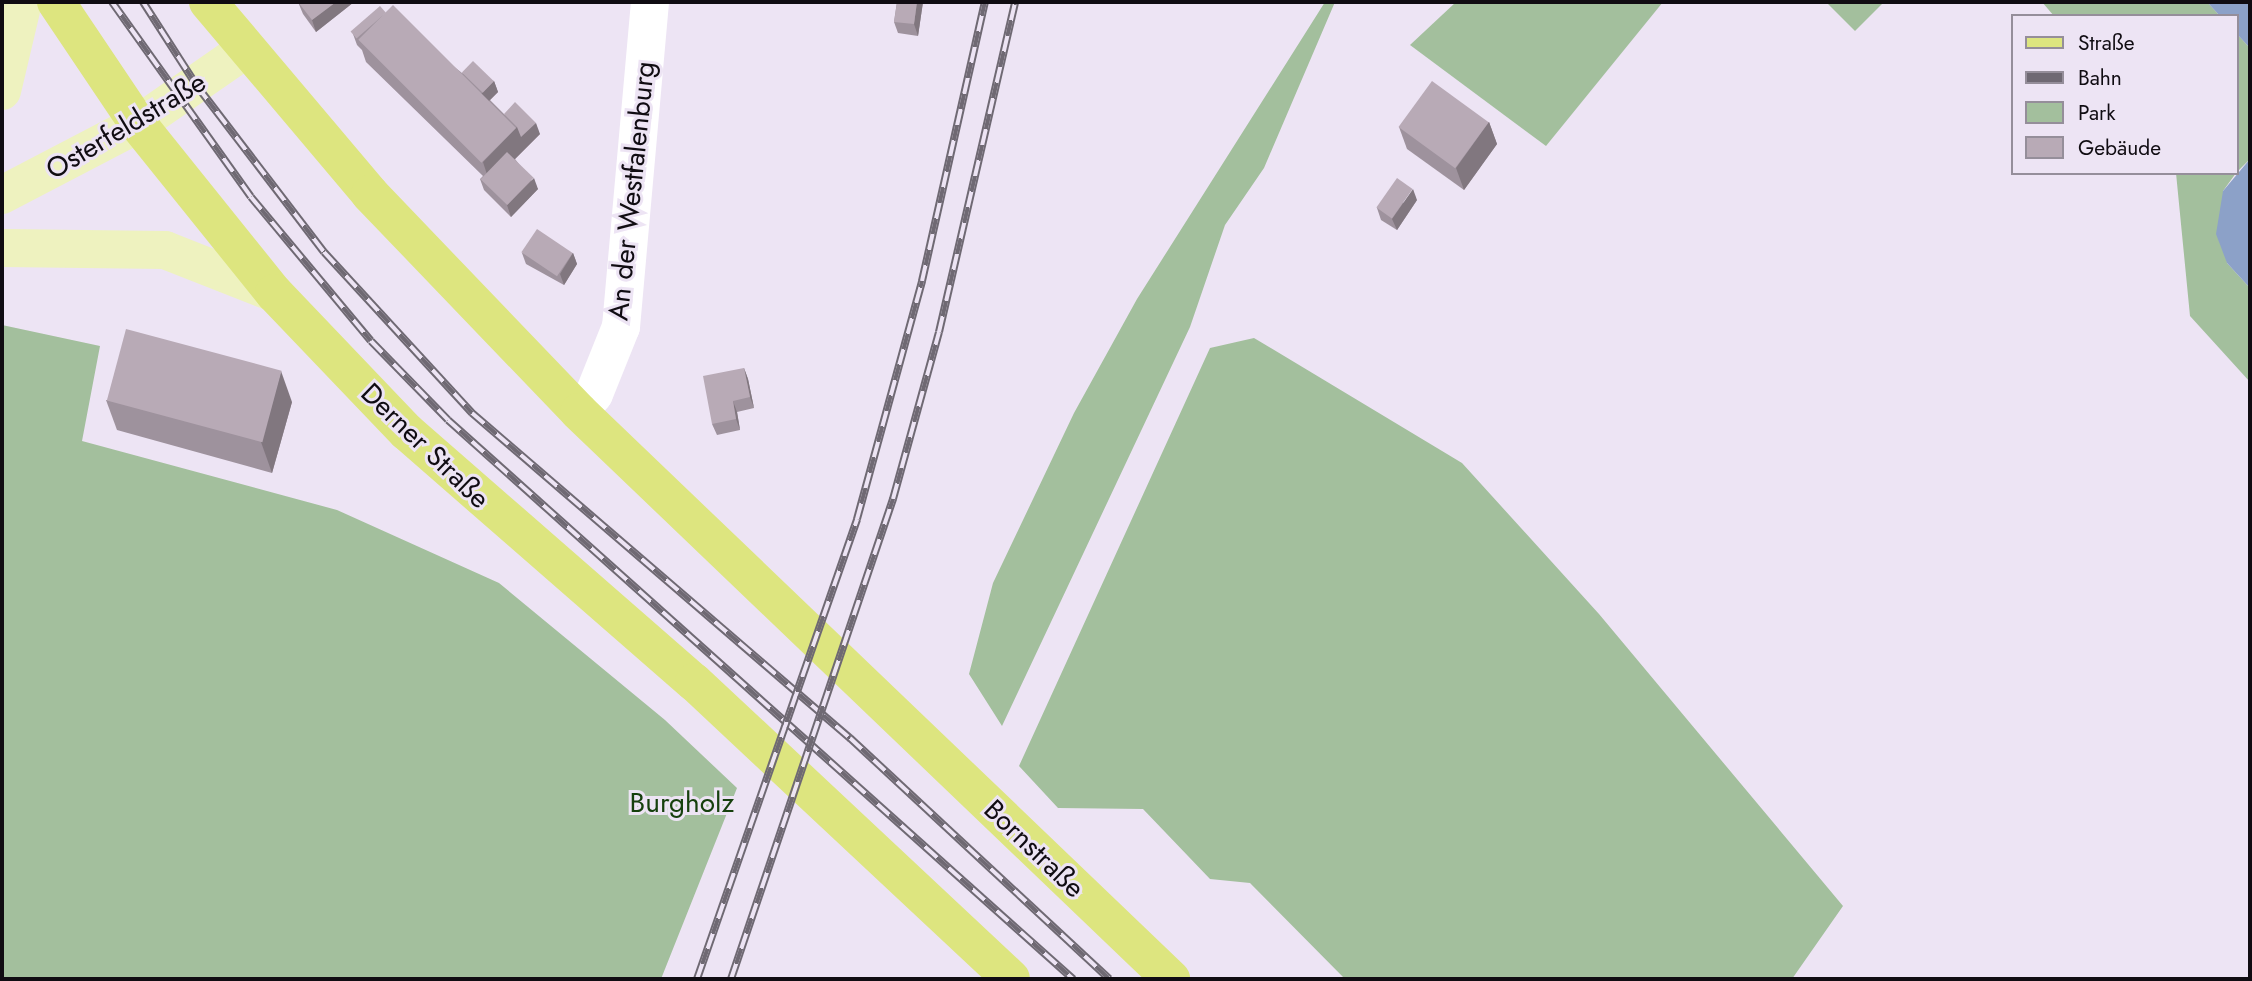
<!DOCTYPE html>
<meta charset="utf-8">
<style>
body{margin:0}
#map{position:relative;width:2252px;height:981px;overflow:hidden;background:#ede4f4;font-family:Jost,sans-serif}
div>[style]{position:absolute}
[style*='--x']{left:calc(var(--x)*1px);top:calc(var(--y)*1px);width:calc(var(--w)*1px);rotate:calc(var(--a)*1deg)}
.green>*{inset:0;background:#a3bf9d}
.water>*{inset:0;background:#8ca1c8}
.street>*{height:38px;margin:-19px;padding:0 19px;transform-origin:19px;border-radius:19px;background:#fff}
.secondary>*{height:38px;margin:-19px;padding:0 19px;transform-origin:19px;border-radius:19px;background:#eef2bf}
.primary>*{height:38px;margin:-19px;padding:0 19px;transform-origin:19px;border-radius:19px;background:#dde57f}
.rail>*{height:8px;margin-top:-4px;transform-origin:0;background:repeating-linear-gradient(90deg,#ede4f4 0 16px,#6f6973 0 32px);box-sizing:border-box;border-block:2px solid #6f6973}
.wall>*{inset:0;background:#9e929d}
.shaded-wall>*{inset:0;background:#81777f}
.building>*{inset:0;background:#b8aab6;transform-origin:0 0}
span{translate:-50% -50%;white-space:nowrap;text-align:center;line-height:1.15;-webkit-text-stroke:6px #ede4f4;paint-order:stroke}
.street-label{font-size:28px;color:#100c12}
.park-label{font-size:28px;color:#16400d}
.frame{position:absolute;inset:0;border:4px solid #100c12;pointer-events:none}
.legend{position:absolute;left:2011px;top:14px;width:228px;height:161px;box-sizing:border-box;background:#ede4f4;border:2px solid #958e9a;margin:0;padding:9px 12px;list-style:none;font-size:21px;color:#100c12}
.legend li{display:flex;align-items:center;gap:14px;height:35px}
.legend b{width:35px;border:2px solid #958e9a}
</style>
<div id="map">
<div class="green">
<i style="clip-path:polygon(1325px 2px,1335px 2px,1264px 168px,1225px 225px,1190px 327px,1002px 726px,969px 674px,993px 583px,1074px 413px,1137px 299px)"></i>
<i style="clip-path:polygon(1456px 2px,1663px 2px,1546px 146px,1410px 45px)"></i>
<i style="clip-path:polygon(1826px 2px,1884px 2px,1855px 31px)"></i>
<i style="clip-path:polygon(2042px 2px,2207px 2px,2220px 16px,2054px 16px)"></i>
<i style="clip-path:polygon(2236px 33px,2250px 48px,2250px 159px,2236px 173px)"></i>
<i style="clip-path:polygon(2176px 173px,2236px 173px,2223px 191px,2227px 263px,2250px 288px,2250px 382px,2190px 316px)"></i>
<i style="clip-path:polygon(2px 325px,100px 346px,82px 441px,337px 510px,499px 583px,665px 720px,737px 788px,661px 979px,2px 979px)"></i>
<i style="clip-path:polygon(1254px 338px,1462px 463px,1599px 614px,1843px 906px,1792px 979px,1345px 979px,1250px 883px,1210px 879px,1143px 809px,1058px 808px,1019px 766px,1210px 348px)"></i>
</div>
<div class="water">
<i style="clip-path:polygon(2207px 2px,2250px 2px,2250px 48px,2236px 33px,2236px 16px,2220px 16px)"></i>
<i style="clip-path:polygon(2250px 159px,2250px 288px,2227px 263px,2216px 234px,2223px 191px)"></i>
</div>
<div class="street">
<i style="--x:579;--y:412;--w:23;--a:-50"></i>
<i style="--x:594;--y:394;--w:72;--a:-68.1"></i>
<i style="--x:621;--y:327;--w:326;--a:-84.9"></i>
</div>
<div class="secondary">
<i style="--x:2;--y:91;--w:91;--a:-76.7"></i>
<i style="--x:2;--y:195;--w:153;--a:-27.6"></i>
<i style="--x:138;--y:124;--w:130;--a:-34.7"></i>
<i style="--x:2;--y:248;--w:163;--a:0.7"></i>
<i style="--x:165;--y:250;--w:117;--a:21.5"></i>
</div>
<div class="primary">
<i style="--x:56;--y:2;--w:147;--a:56.1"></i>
<i style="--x:138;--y:124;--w:217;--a:51.2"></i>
<i style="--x:274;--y:293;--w:192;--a:46.3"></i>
<i style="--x:407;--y:432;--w:381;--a:41.1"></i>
<i style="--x:694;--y:682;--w:434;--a:43.1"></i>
<i style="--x:208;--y:2;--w:251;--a:49.8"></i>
<i style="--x:370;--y:194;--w:302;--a:46.2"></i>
<i style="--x:579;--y:412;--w:820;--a:43.76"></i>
</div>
<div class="rail">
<i style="--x:112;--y:2;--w:239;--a:54.5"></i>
<i style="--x:251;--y:197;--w:187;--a:50.2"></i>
<i style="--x:371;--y:341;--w:110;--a:45.7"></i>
<i style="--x:448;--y:420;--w:839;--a:41.81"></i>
<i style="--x:143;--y:2;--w:100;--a:57.3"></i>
<i style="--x:197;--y:86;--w:209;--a:52.6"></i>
<i style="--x:324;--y:252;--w:219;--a:47.4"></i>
<i style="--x:472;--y:413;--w:499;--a:40.7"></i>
<i style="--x:850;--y:738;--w:354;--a:42.9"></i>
<i style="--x:697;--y:979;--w:487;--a:-70.8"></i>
<i style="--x:857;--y:519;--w:247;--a:-74.7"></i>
<i style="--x:922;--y:281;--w:286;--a:-77.3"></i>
<i style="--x:731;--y:979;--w:507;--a:-71.35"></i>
<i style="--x:893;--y:499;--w:173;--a:-74.6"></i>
<i style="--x:939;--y:332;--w:339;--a:-77"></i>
</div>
<div class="wall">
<i style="clip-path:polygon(298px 2px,354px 2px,316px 32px,303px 14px)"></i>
<i style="clip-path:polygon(897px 2px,923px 2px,918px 36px,898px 33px,894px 22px)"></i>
<i style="clip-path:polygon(386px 13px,462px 73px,494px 81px,498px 92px,490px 100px,504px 114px,540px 134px,515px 159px,538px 189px,511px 217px,484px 190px,480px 179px,483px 176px,366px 62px,362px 50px,357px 45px,353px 34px)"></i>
<i style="clip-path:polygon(1489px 122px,1497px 144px,1464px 190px,1407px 149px,1399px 127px)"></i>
<i style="clip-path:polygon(1417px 200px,1397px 230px,1381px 220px,1377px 208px)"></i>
<i style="clip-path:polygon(522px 253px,573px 253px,577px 264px,564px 285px,526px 264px)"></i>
<i style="clip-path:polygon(744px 368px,748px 379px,754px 408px,737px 412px,740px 430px,717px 435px,712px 424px)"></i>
<i style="clip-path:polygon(106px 400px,292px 402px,272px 473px,117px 430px)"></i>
</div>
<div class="shaded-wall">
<i style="clip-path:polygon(336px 2px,354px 2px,316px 32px,312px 20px)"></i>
<i style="clip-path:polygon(917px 2px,923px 2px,918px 36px,914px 24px)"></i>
<i style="clip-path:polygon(494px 81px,498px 92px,483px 107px,479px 96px)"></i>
<i style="clip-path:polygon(1489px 122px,1497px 144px,1464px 190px,1456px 168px)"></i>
<i style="clip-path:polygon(536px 123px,540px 134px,490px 184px,483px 162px,517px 127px)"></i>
<i style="clip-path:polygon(534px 178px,538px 189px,511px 217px,507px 205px)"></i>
<i style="clip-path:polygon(1413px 189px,1417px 200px,1397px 230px,1392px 219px)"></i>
<i style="clip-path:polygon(573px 253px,577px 264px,564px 285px,560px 274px)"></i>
<i style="clip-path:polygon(744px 368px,748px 379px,754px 408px,750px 397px)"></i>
<i style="clip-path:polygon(281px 371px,292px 402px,272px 473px,261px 442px)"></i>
<i style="clip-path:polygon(733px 401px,737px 412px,740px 430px,736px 419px)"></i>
</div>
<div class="building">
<i style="clip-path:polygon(298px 2px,336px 2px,312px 20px)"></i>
<i style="clip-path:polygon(897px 2px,917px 2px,914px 24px,894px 22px)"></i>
<i style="left:393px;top:5px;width:174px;height:49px;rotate:45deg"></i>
<i style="left:380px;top:6px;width:9px;height:39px;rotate:49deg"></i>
<i style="left:473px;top:61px;width:29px;height:16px;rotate:44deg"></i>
<i style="left:1432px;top:81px;width:70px;height:57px;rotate:36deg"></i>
<i style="clip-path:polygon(515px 102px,536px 123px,521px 137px,517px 127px,504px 114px)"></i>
<i style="left:507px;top:152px;width:37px;height:38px;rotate:44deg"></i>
<i style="left:1397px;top:178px;width:19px;height:36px;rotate:35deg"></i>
<i style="left:537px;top:229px;width:43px;height:28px;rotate:34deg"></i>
<i style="left:126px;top:329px;width:161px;height:74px;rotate:15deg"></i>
<i style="clip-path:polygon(744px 368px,750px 397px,733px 401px,736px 419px,712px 424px,703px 376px)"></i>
</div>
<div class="street-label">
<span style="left:126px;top:126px;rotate:-31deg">Osterfeldstraße</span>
<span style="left:632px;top:191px;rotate:-84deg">An der Westfalenburg</span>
<span style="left:425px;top:446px;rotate:44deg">Derner Straße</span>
<span style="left:1034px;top:849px;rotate:44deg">Bornstraße</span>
</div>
<div class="park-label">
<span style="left:682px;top:803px">Burgholz</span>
</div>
<div class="frame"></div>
<ul class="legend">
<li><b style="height:9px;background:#dde57f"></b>Straße</li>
<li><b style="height:9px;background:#6f6973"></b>Bahn</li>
<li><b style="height:19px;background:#a3bf9d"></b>Park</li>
<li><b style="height:19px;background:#b8aab6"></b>Gebäude</li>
</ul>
</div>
